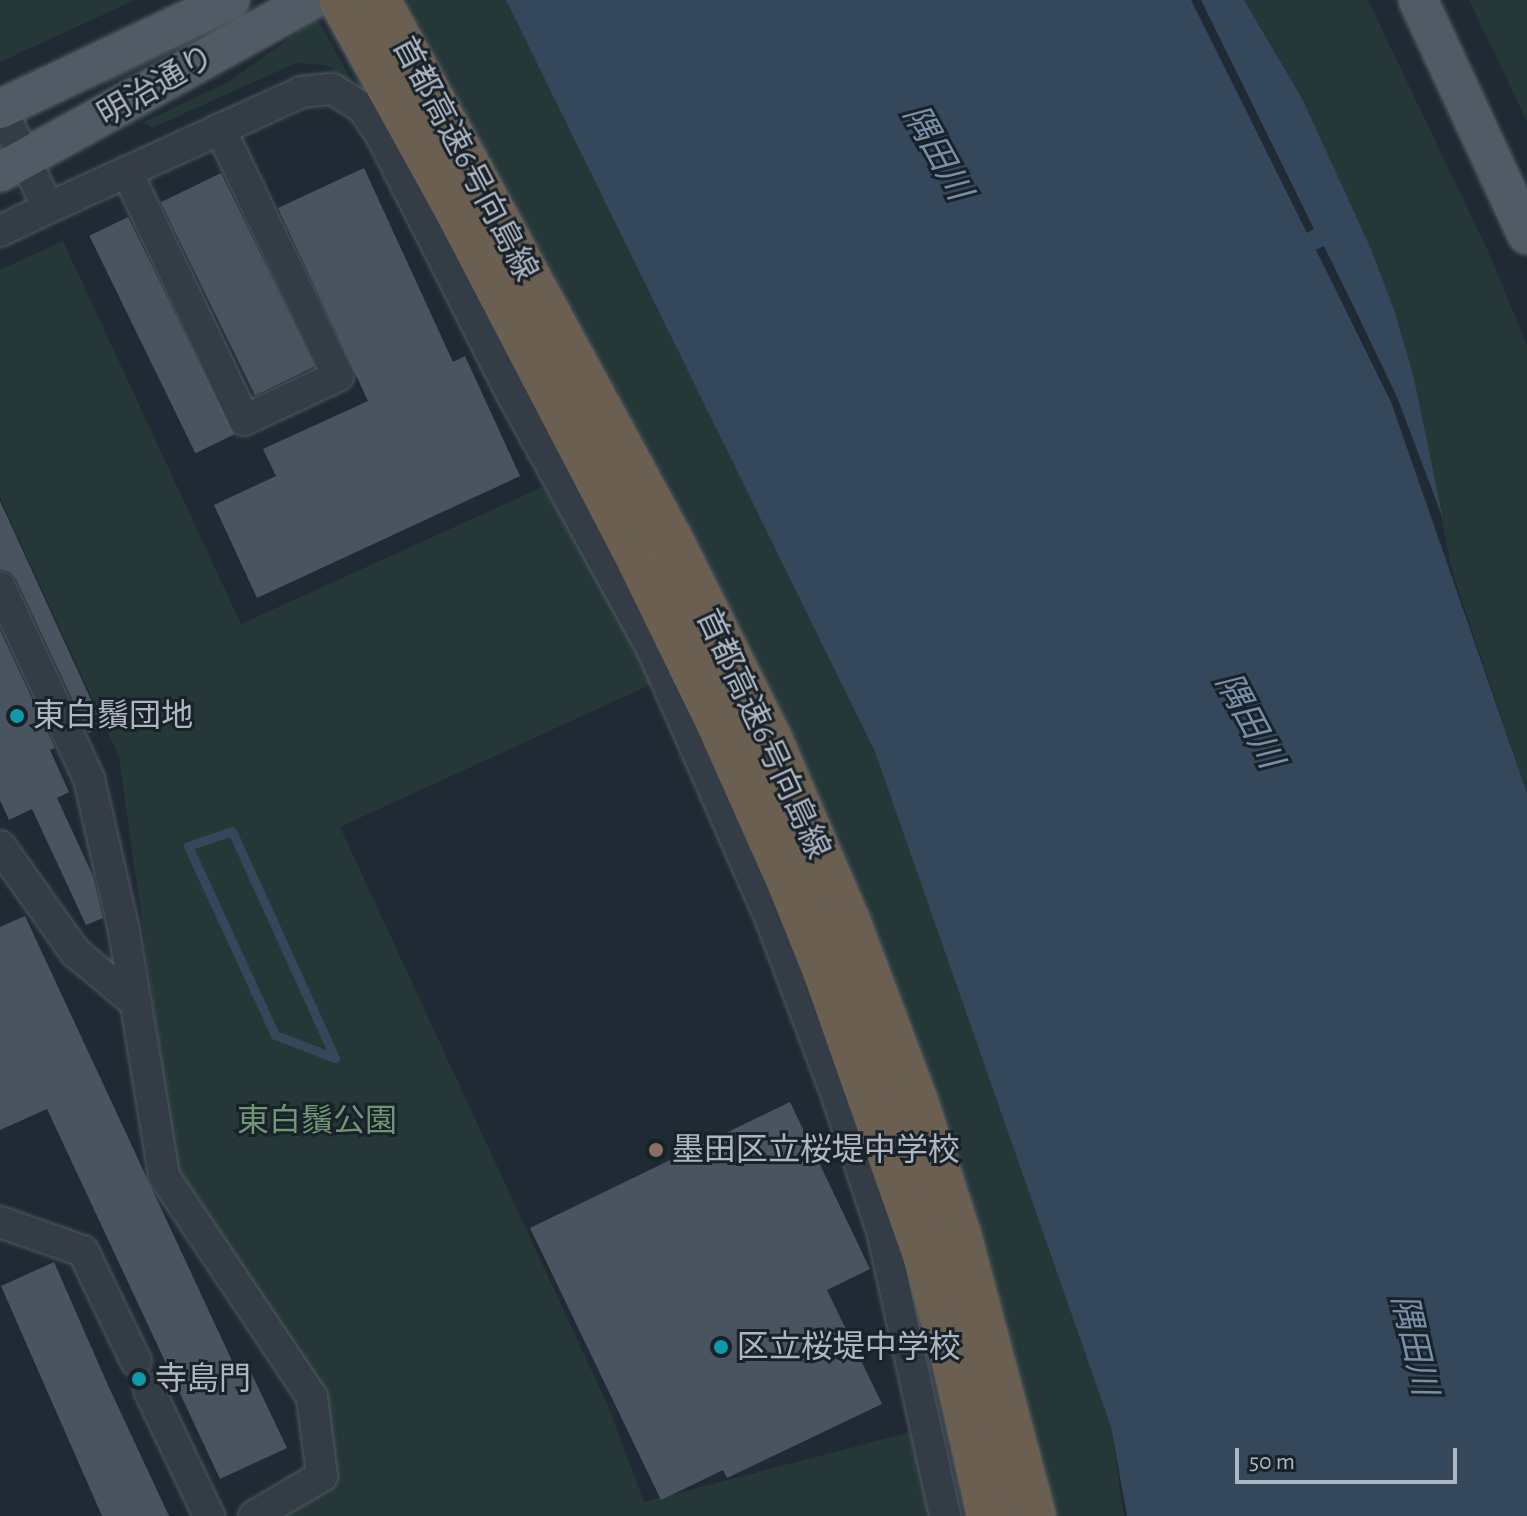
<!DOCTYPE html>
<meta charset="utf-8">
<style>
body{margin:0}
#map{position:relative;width:1527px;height:1516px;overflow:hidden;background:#202a34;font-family:"Alegreya Sans","Noto Sans JP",sans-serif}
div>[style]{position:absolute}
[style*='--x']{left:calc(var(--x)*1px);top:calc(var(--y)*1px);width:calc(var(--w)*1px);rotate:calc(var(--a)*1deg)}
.green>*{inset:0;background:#253837}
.water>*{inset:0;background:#35475a}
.stream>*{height:9px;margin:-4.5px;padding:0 4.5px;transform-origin:4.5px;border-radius:4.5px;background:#35475a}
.building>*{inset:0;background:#495460;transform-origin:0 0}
.roads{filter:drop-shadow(0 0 2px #515963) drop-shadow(0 0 2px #515963)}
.minor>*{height:30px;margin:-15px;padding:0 15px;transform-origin:15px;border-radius:15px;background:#343c45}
.major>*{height:38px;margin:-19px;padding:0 19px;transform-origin:19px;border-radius:19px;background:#515b65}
.highway>*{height:44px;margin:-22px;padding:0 22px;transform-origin:22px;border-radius:22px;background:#6a5f51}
.dots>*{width:22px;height:22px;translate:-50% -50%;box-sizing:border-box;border:4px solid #192129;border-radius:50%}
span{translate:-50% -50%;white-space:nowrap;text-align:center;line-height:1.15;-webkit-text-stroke:6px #192129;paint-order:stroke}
.street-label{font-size:32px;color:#aeb6c2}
.poi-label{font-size:32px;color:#aeb6c2}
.left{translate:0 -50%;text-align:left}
.park-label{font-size:32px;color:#6f9675}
.water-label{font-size:34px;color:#788fa8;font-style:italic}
.scale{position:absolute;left:1235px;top:1448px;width:222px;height:36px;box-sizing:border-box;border:4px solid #aeb6c2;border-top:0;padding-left:10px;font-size:24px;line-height:28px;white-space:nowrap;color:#aeb6c2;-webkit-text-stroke:6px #192129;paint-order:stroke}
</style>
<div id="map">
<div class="green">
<i style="clip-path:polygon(0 0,135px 0,0 62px)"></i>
<i style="clip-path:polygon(403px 0,507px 0,875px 752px,1111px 1427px,1124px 1516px,1019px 1516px,375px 16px)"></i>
<i style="clip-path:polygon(1244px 0,1368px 0,1487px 249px,1527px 345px,1527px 793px,1452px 571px,1414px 378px,1395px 312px,1371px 249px,1303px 100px)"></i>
<i style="clip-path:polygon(1469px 0,1527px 0,1527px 121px)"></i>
<i style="clip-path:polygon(317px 18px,351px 79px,350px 86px,327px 65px,296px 63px,152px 128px,144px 122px,230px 81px)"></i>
<i style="clip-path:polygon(194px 35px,196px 40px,106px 86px,102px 77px)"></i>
<i style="clip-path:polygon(63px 241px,241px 624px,549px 484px,654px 683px,340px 827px,608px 1406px,644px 1502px,911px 1432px,929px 1516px,279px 1516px,331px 1482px,327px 1395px,177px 1173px,119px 757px,0 498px,0 270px)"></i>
</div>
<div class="water">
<i style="clip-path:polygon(506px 0,1191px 0,1307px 233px,1314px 229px,1201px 0,1244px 0,1303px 100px,1371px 249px,1395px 312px,1414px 378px,1443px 519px,1397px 397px,1350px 299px,1324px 246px,1316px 250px,1391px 402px,1527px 793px,1527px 1516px,1127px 1516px,1111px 1427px,875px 752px)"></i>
</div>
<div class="stream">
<i style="--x:232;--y:831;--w:249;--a:65.6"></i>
<i style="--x:335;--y:1058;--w:64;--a:-159"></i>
<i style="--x:275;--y:1035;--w:208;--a:-114.7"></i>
<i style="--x:188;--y:846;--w:46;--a:-18.8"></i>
</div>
<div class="building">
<i style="clip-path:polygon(364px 168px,453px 362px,465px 356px,520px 476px,257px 598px,214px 505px,276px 476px,263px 449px,368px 401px,278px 208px)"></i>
<i style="left:221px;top:173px;width:215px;height:67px;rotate:64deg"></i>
<i style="left:128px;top:217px;width:242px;height:43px;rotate:64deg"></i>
<i style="clip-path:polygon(0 501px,103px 726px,88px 733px,16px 579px,10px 572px,0 569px)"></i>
<i style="clip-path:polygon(0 630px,55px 748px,50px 750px,69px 792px,57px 798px,93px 876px,103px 918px,86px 925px,32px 809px,9px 820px,0 800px)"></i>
<i style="clip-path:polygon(25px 916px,234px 1365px,245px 1360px,287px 1448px,220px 1479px,47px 1109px,0 1130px,0 927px)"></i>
<i style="clip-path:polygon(790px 1102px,870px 1269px,827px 1290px,882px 1404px,727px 1478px,723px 1470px,661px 1500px,530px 1228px)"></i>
<i style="clip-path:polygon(54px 1262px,107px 1383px,169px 1516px,102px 1516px,1px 1286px)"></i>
</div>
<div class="roads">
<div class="minor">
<i style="--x:1;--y:108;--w:110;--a:64.8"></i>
<i style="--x:48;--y:208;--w:278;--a:-24.6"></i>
<i style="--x:301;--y:92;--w:31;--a:-6"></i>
<i style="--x:332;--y:89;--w:35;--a:31"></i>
<i style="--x:362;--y:107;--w:36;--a:56"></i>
<i style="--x:382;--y:137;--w:290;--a:63.2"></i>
<i style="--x:513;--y:396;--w:293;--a:61.2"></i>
<i style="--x:654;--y:653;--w:292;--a:66.3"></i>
<i style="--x:771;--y:920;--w:182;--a:69.4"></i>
<i style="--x:835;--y:1090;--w:149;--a:71.6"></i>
<i style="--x:882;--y:1231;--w:292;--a:77.5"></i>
<i style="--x:127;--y:172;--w:274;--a:64.7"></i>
<i style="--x:244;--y:420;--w:104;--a:-25.1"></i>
<i style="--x:338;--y:376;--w:274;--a:-115.5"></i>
<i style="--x:0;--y:231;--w:53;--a:-25.6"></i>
<i style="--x:0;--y:587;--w:212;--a:65.1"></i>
<i style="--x:89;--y:779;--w:156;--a:77"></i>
<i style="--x:124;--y:931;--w:248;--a:80.7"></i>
<i style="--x:164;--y:1176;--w:266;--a:56.2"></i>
<i style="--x:312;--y:1397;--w:80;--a:82.8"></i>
<i style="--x:322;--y:1476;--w:79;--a:149.5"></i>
<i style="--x:0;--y:846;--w:130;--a:54.7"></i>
<i style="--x:75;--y:952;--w:80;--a:39.9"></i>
<i style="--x:0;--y:1222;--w:88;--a:19.3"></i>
<i style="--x:83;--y:1251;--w:122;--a:64.3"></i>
<i style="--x:149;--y:1390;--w:140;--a:64.5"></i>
</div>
<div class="major">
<i style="--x:1418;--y:0;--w:259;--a:65.1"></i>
<i style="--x:0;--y:109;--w:255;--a:-25.4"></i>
<i style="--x:0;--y:172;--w:355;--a:-28.9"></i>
</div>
<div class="highway">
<i style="--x:341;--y:0;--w:240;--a:61.1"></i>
<i style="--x:457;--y:210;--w:397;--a:62.5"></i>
<i style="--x:640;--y:562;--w:178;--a:64"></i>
<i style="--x:718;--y:722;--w:177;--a:66"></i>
<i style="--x:790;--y:884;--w:94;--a:68.1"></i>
<i style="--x:825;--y:971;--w:304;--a:70.6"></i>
<i style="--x:926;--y:1258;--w:107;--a:74.8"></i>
<i style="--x:954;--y:1361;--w:159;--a:77.3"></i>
<i style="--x:378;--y:0;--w:619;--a:61.53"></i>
<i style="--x:673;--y:544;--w:216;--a:63.6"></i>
<i style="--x:769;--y:737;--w:200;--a:66.8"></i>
<i style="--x:848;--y:921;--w:193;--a:69.4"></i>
<i style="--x:916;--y:1102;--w:140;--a:72.1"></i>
<i style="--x:959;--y:1235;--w:291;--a:75.1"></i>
</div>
</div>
<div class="dots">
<i style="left:17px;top:716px;background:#0f9aa8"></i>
<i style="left:656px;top:1150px;background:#8d6e63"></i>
<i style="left:721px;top:1347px;background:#0f9aa8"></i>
<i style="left:139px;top:1379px;background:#0f9aa8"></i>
</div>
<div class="street-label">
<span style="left:156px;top:86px;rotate:-30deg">明治通り</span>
<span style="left:465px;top:159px;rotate:62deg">首都高速6号向島線</span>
<span style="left:763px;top:734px;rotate:65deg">首都高速6号向島線</span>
</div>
<div class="poi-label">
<span class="left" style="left:33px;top:716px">東白鬚団地</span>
<span class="left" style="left:672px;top:1150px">墨田区立桜堤中学校</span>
<span class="left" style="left:737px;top:1347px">区立桜堤中学校</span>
<span class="left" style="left:155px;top:1379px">寺島門</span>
</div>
<div class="park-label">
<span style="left:317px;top:1121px">東白鬚公園</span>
</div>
<div class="water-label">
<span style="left:936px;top:153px;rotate:61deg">隅田川</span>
<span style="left:1248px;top:721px;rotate:62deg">隅田川</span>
<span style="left:1413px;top:1345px;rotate:77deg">隅田川</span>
</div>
<div class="scale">50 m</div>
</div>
